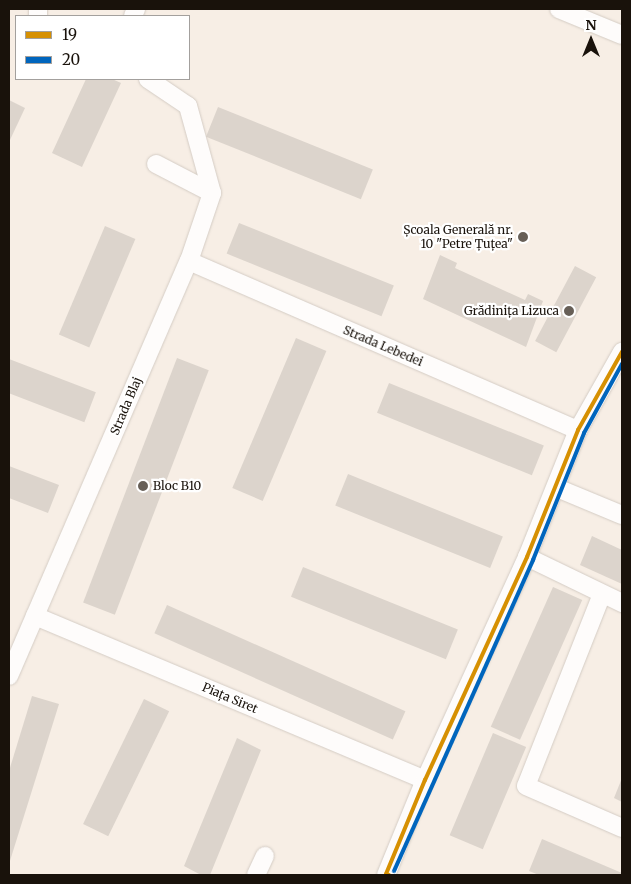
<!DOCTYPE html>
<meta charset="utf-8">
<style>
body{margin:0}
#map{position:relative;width:631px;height:884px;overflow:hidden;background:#f7eee5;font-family:Merriweather,serif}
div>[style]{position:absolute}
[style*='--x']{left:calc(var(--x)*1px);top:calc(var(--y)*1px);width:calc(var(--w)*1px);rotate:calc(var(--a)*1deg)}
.building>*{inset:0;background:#dcd4cc;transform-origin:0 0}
.roads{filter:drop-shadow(0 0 1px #d4ccc4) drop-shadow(0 0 1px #d4ccc4)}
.minor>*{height:18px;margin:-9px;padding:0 9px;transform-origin:9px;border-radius:9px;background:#fefcfb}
.bus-1>*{height:4px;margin:-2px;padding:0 2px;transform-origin:2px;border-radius:2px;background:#d69002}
.bus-2>*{height:4px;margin:-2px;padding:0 2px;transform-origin:2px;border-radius:2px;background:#0065bd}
.dots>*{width:14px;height:14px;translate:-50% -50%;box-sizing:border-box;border:2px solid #fff;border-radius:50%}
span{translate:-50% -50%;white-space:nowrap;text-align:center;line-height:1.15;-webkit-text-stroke:4.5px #fff;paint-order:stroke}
.poi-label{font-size:12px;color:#19120b}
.right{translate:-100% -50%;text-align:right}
.left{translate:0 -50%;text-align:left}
.street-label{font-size:12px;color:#19120b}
.frame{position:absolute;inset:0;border:10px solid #19120b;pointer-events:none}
.legend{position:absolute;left:15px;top:15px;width:175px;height:65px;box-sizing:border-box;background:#fff;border:1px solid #a3a09d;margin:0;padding:6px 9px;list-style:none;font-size:15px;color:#19120b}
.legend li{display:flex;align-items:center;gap:10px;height:25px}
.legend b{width:25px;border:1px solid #a3a09d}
.north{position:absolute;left:566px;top:15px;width:50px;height:50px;-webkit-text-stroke:4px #fff;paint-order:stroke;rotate:0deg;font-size:14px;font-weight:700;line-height:20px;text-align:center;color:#19120b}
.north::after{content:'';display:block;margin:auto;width:18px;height:22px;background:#19120b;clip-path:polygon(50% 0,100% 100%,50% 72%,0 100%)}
</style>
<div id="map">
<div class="building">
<i style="clip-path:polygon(86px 79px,112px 79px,121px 83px,82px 167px,52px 153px)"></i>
<i style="clip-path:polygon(9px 100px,25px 108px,9px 142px)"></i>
<i style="left:218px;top:107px;width:167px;height:32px;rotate:22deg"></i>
<i style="left:239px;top:223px;width:167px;height:33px;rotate:22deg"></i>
<i style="left:105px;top:226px;width:33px;height:118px;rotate:23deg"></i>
<i style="clip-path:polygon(440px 255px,457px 263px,455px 268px,525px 300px,528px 294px,543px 301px,526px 347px,423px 299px)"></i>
<i style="left:575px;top:266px;width:24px;height:85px;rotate:28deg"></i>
<i style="left:296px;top:338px;width:33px;height:163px;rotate:23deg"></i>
<i style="left:177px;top:358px;width:34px;height:262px;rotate:21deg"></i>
<i style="left:9px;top:359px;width:93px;height:32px;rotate:21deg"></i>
<i style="left:389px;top:383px;width:167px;height:32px;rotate:22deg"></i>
<i style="clip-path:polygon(9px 466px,59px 485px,48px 513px,9px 498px)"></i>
<i style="left:348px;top:474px;width:167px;height:34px;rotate:22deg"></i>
<i style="clip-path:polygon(592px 536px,622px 550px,622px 584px,580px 565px)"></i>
<i style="left:303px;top:567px;width:167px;height:32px;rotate:22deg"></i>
<i style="left:553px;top:587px;width:32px;height:153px;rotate:24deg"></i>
<i style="left:167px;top:605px;width:261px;height:31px;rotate:24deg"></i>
<i style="clip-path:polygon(32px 696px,59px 704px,9px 864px,9px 771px)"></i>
<i style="left:144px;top:699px;width:28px;height:139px;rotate:26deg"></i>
<i style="left:493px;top:733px;width:36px;height:111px;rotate:23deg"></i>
<i style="clip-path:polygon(237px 738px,261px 750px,210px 875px,201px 875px,184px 866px)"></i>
<i style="clip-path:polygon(622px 778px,622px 802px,614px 798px)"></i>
<i style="clip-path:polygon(542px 839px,622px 873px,622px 875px,539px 875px,529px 871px)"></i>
</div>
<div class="roads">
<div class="minor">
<i style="--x:38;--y:9;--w:7;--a:90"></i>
<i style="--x:559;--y:9;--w:68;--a:22.4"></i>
<i style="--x:133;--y:16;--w:8;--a:-67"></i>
<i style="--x:148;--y:79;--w:48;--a:34"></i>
<i style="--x:188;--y:106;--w:90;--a:74.6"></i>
<i style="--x:189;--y:261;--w:424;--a:23.5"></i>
<i style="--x:557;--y:488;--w:70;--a:22.6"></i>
<i style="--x:527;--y:557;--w:106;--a:25.8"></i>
<i style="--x:602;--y:594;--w:206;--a:111.6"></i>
<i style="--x:526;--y:786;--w:105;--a:23.6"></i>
<i style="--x:35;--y:616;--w:423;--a:22.8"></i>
<i style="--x:9;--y:676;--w:452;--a:-66.6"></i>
<i style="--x:189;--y:261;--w:72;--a:-71.3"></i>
<i style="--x:212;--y:193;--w:63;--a:-152.6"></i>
<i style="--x:256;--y:875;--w:21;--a:-65"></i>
<i style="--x:386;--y:875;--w:103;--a:-67.7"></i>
<i style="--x:425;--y:780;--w:245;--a:-65.4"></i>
<i style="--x:527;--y:557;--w:137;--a:-68.1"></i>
<i style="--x:578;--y:430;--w:90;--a:-60.6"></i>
</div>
</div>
<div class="bus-1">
<i style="--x:389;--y:875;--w:3;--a:-162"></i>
<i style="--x:386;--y:874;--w:102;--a:-67.5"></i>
<i style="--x:425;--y:780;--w:245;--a:-65.4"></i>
<i style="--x:527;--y:557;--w:137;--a:-68.1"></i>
<i style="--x:578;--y:430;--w:90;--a:-60.6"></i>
</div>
<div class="bus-2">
<i style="--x:394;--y:871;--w:341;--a:-65.9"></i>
<i style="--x:533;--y:560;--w:137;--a:-68.1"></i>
<i style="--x:584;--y:433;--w:79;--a:-61.2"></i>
</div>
<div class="dots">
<i style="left:523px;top:237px;background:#675f57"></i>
<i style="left:569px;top:311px;background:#675f57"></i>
<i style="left:143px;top:486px;background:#675f57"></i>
</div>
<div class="poi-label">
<span class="right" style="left:513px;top:237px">Școala Generală nr.<br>10 "Petre Țuțea"</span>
<span class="right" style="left:559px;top:311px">Grădinița Lizuca</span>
<span class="left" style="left:153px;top:486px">Bloc B10</span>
</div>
<div class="street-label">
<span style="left:383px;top:346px;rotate:23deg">Strada Lebedei</span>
<span style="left:126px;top:406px;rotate:-67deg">Strada Blaj</span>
<span style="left:230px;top:698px;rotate:23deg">Piața Siret</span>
</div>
<div class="frame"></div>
<ul class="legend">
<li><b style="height:6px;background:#d69002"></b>19</li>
<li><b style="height:6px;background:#0065bd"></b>20</li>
</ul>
<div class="north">N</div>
</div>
